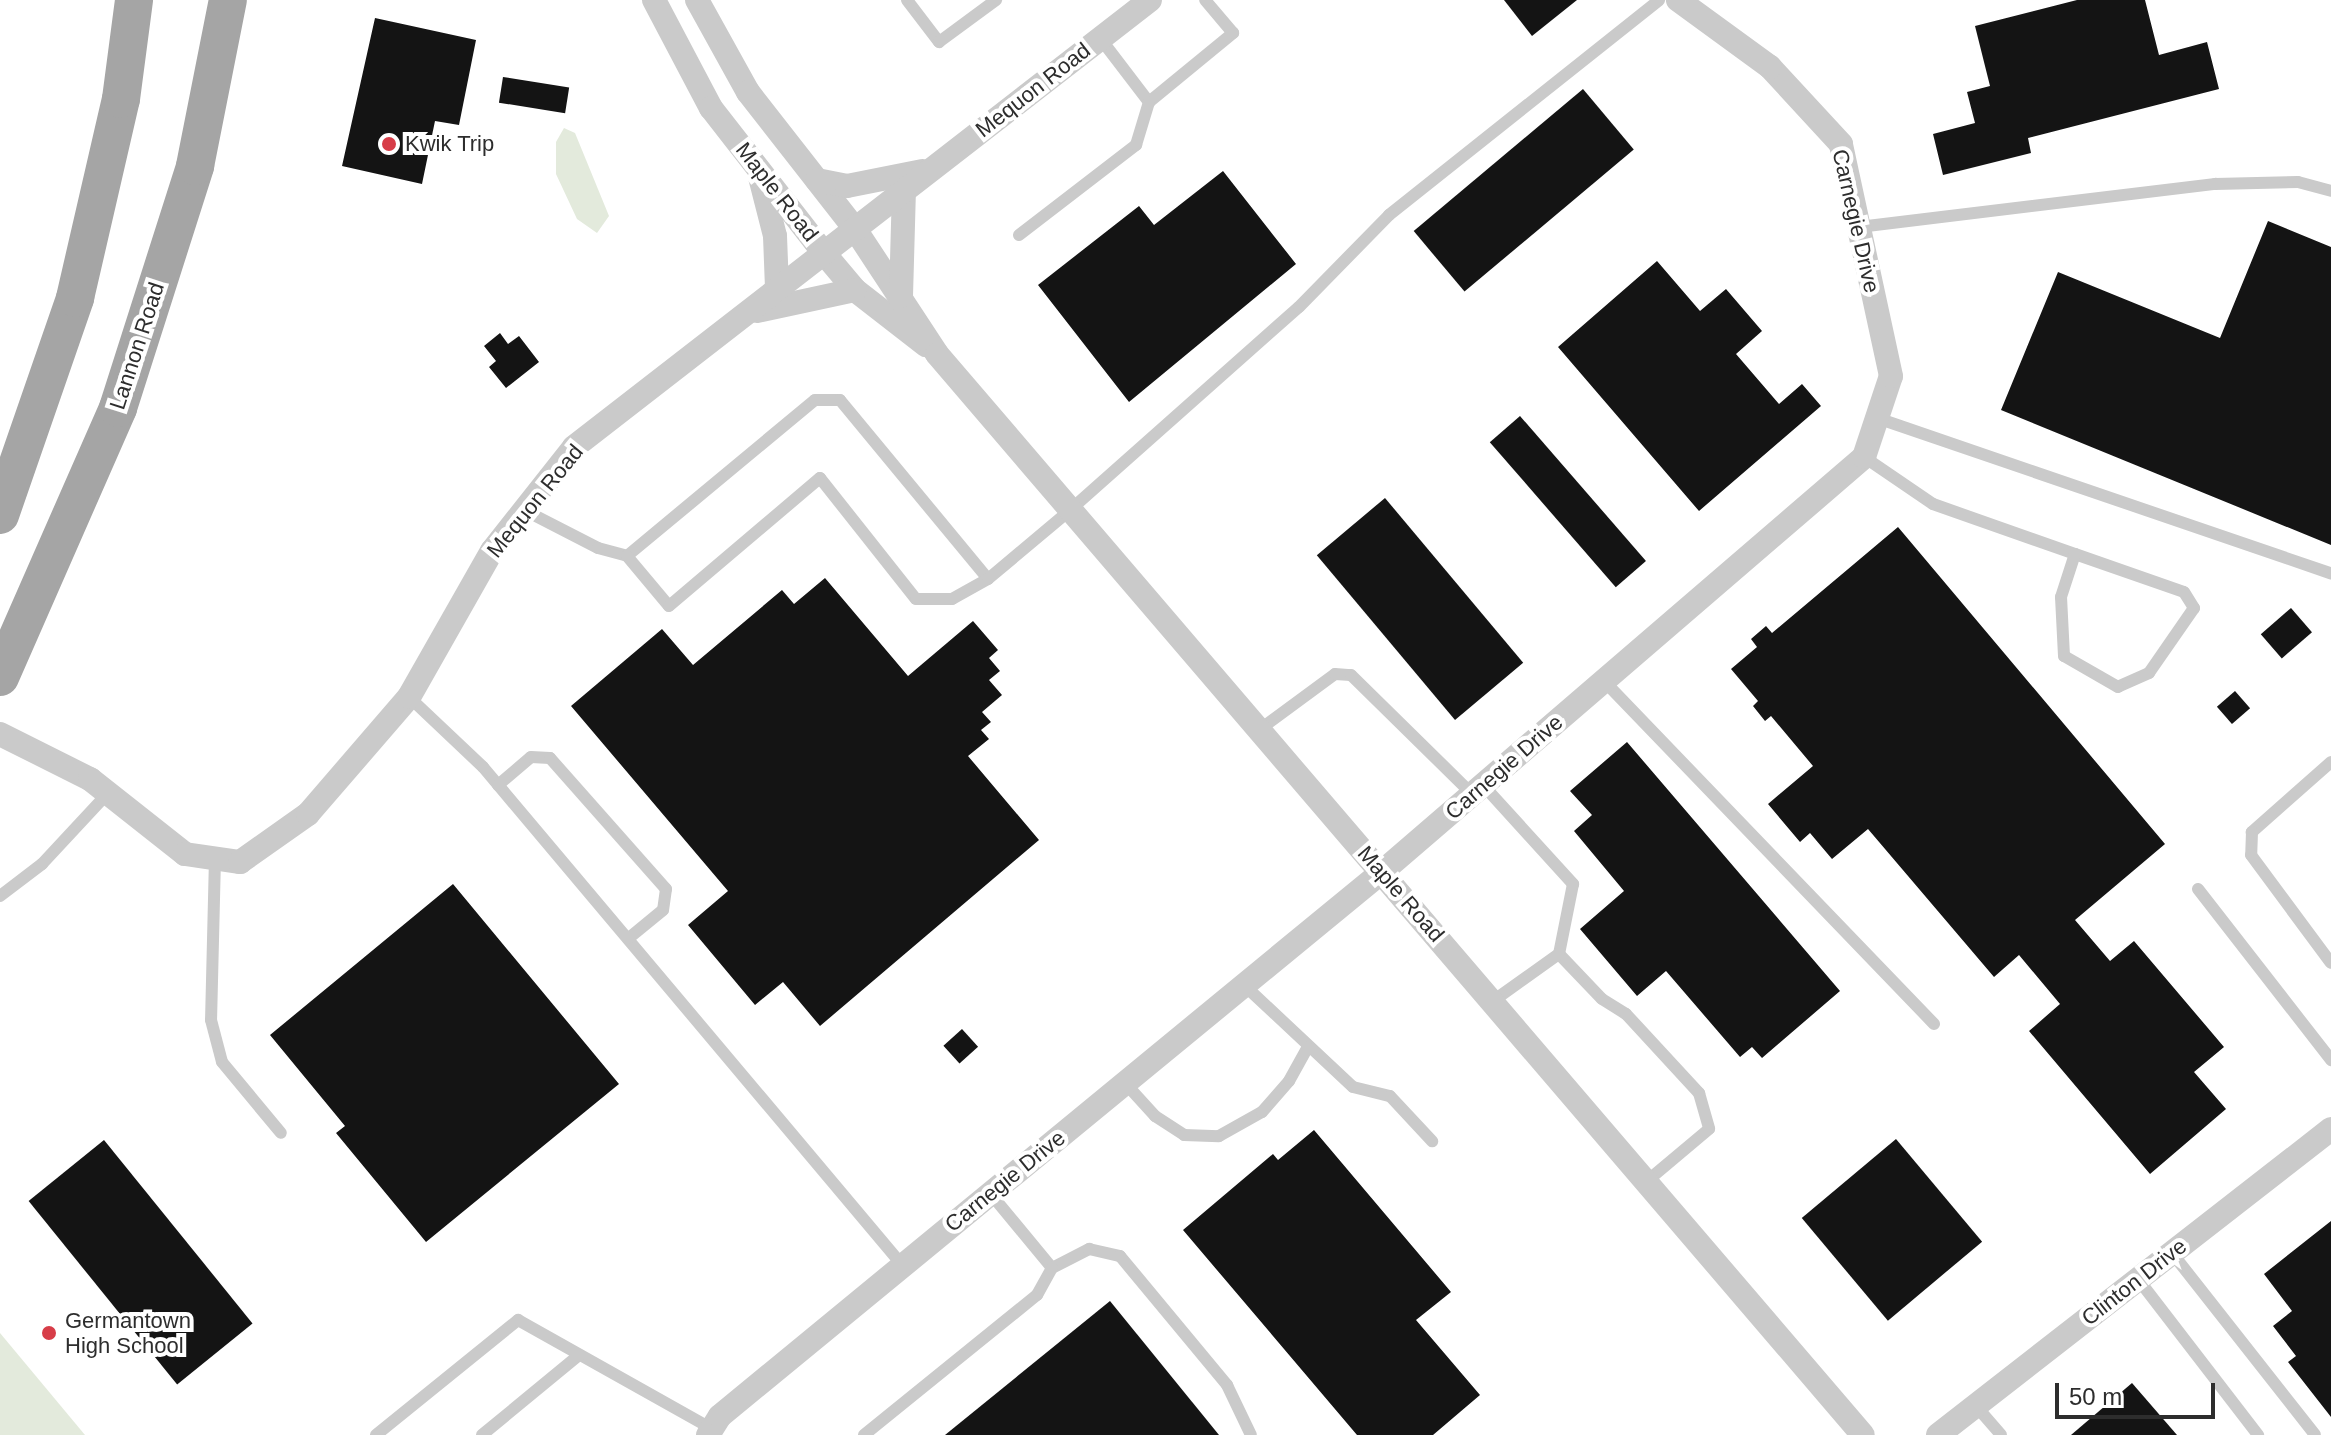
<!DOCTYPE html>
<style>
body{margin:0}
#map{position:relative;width:2331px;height:1435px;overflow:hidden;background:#fff;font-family:Helvetica,sans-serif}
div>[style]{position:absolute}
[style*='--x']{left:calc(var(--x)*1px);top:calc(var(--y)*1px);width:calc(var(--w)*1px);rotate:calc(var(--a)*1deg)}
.green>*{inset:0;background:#e3eadc}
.building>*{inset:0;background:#141414;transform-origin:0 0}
.lane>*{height:12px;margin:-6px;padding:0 6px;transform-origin:6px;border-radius:6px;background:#cacaca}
.street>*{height:24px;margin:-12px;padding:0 12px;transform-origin:12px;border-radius:12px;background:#cacaca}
.primary>*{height:38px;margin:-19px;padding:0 19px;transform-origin:19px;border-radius:19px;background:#a5a5a5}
.dots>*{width:22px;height:22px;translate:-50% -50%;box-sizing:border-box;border:4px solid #fff;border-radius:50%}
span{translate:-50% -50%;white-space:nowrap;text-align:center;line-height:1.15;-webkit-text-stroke:8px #fff;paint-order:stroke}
.street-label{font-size:22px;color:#2d2d2d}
.poi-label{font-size:22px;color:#2d2d2d}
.left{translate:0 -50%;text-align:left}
.scale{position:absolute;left:2055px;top:1383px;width:160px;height:36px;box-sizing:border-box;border:4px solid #2d2d2d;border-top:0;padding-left:10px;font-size:24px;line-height:28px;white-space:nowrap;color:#2d2d2d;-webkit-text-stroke:6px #fff;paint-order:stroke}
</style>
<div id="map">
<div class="green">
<i style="clip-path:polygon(564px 128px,575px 133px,609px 216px,597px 233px,577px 219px,556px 174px,556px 142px)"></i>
<i style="clip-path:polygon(0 1333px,85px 1435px,0 1435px)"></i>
</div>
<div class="building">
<i style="clip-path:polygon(1504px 0,1577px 0,1532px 36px)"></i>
<i style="clip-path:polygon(2077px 0,2145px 0,2159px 55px,2207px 42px,2219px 89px,2028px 138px,2031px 153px,1943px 175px,1933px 134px,1975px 123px,1967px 92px,1990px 86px,1975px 26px)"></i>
<i style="clip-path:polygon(375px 18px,476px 40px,459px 125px,435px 121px,422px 184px,342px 166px)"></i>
<i style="left:503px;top:77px;width:67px;height:26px;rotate:9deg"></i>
<i style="left:1583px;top:89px;width:79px;height:221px;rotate:50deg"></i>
<i style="clip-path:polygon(1223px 171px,1296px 264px,1129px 402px,1038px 285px,1139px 206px,1154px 225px)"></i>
<i style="clip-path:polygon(2268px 221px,2331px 247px,2331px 545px,2001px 410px,2058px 272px,2220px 338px)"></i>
<i style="clip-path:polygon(1657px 261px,1700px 311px,1726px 289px,1762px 331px,1736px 354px,1779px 404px,1802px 384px,1821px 406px,1699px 511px,1558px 347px)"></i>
<i style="clip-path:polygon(500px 333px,508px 344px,519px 336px,539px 362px,506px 388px,489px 367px,496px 361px,484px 346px)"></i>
<i style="left:1520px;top:416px;width:192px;height:40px;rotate:49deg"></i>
<i style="left:1385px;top:498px;width:215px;height:89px;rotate:50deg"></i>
<i style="clip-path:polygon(1898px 527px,2165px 844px,2075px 920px,2110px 961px,2134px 941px,2224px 1047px,2194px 1072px,2226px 1109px,2150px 1174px,2029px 1031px,2060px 1004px,2019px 955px,1994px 977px,1868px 829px,1832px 859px,1810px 833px,1800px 842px,1768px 804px,1813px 766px,1771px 716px,1765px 721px,1753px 706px,1758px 701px,1731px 669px,1757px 647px,1751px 639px,1766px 626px,1772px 633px)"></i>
<i style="clip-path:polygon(825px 578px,908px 676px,973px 621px,998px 650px,989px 658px,1000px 671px,989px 680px,1002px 695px,982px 712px,991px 722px,981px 730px,989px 739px,968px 756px,1039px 840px,820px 1026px,783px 982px,755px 1005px,688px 925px,728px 891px,571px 706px,662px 629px,693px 665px,782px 590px,794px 604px)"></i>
<i style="left:2291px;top:608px;width:32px;height:40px;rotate:49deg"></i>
<i style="left:2235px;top:691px;width:23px;height:24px;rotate:49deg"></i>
<i style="clip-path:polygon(1627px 742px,1840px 991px,1762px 1058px,1752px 1047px,1740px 1057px,1666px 971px,1637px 996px,1580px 929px,1624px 891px,1574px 831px,1592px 815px,1570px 791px)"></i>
<i style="clip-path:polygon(453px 884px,619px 1084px,426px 1242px,336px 1133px,345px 1126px,270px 1035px)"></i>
<i style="left:962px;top:1029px;width:24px;height:25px;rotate:48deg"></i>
<i style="clip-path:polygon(1314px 1130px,1451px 1292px,1416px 1320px,1480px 1395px,1433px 1435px,1357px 1435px,1183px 1230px,1273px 1154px,1278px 1160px)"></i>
<i style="left:1896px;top:1139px;width:134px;height:123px;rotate:50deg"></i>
<i style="left:104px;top:1140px;width:236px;height:97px;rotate:51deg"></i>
<i style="clip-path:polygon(2331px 1221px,2331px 1417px,2288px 1362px,2296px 1356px,2273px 1326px,2292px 1311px,2264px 1274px)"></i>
<i style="clip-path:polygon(1110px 1301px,1219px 1435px,945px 1435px)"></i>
<i style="clip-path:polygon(2132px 1383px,2177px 1435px,2071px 1435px)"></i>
</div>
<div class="lane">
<i style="--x:907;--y:0;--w:53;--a:52.7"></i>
<i style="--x:939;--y:42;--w:71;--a:-36.4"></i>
<i style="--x:1100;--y:38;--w:81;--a:52.6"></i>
<i style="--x:1149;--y:102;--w:109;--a:-39.4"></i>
<i style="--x:1233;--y:33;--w:43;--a:-130.3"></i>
<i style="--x:1859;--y:227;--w:359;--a:-6.9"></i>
<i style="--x:2215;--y:184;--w:83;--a:-1.4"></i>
<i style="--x:2298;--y:182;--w:34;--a:15"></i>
<i style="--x:1019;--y:235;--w:148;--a:-37.6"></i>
<i style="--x:1136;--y:145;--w:45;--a:-73.2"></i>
<i style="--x:1877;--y:418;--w:480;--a:18.9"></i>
<i style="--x:1864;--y:457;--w:83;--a:34.3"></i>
<i style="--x:1933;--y:504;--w:151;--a:19.4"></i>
<i style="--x:2075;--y:554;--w:115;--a:19.2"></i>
<i style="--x:2184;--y:592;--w:19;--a:58"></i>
<i style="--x:2194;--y:608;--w:79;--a:124.7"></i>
<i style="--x:2149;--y:673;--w:34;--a:156"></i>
<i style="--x:2118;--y:687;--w:62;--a:-150.1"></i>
<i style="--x:2064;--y:656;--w:59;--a:-92.9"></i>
<i style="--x:2061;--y:597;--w:45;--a:-72"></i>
<i style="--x:524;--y:510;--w:83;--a:27.2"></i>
<i style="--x:598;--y:548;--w:30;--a:15"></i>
<i style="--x:627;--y:556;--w:244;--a:-39.7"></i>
<i style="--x:815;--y:400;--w:25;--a:0"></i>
<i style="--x:840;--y:400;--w:232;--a:50.4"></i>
<i style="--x:627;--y:556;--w:65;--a:50"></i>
<i style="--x:669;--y:606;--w:198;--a:-40.3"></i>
<i style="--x:820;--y:478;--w:154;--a:51.6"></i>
<i style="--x:916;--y:599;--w:36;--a:0"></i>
<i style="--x:952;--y:599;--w:41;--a:-29.1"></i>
<i style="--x:988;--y:579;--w:106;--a:-40"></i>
<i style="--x:1069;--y:511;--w:307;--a:-41.6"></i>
<i style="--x:1299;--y:307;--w:129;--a:-45.6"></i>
<i style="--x:1389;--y:215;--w:345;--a:-38.5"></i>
<i style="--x:1604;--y:681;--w:476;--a:46.1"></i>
<i style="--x:409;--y:697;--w:102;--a:43.4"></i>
<i style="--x:483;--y:767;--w:652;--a:49.91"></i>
<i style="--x:1259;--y:730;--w:94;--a:-36.4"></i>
<i style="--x:1335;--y:674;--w:16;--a:4"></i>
<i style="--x:1351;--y:675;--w:170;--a:44.5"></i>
<i style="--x:2331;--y:762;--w:106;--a:138.5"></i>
<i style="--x:2252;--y:832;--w:23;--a:92"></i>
<i style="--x:2251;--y:855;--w:134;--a:53.5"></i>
<i style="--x:498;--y:785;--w:43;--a:-40.3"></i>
<i style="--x:531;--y:757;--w:19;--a:3"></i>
<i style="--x:550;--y:758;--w:175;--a:48.5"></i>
<i style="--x:666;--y:889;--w:21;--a:98"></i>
<i style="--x:663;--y:910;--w:44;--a:140.5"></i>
<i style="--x:1483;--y:785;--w:134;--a:47.7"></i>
<i style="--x:1573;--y:884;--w:71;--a:101.3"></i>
<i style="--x:1559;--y:954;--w:62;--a:46.3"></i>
<i style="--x:1602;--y:999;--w:28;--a:32"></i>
<i style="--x:1626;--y:1014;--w:108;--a:47.3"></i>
<i style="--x:1699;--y:1093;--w:37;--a:74"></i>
<i style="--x:1709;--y:1129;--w:81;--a:140"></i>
<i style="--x:215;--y:858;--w:162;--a:91.4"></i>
<i style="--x:211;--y:1020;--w:43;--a:75.3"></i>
<i style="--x:222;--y:1062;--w:92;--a:50.3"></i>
<i style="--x:2198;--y:889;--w:217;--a:52.1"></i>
<i style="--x:0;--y:896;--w:53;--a:-37.3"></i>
<i style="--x:42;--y:864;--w:98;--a:-47.1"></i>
<i style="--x:1244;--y:985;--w:149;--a:43.1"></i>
<i style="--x:1353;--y:1087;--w:38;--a:14"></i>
<i style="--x:1390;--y:1096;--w:62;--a:47"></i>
<i style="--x:1493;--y:1001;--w:81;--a:-35.5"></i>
<i style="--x:1125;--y:1083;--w:45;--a:47.7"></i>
<i style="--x:1155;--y:1116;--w:35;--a:33"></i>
<i style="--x:1184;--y:1135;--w:35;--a:2"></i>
<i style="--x:1219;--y:1136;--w:49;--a:-29.2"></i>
<i style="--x:1262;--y:1112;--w:41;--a:-48.9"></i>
<i style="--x:1289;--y:1081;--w:38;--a:-61"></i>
<i style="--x:990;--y:1193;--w:97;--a:50.4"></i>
<i style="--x:1052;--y:1268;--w:42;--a:-27.2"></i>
<i style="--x:1089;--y:1249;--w:32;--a:13"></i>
<i style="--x:1120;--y:1256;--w:168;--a:50.3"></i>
<i style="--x:1227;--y:1385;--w:55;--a:64.4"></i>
<i style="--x:2172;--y:1253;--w:231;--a:51.8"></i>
<i style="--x:2138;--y:1279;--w:197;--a:52.4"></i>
<i style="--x:1976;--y:1406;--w:38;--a:49"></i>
<i style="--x:376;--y:1435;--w:183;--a:-39"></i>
<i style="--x:518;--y:1320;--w:223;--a:29.3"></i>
<i style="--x:482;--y:1435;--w:126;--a:-39.5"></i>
<i style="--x:864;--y:1435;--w:223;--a:-39"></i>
<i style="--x:1037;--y:1295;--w:31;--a:-61"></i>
</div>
<div class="street">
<i style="--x:654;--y:0;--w:122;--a:62.2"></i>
<i style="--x:711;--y:108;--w:182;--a:52.1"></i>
<i style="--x:823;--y:252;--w:50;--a:49.9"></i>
<i style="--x:855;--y:290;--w:90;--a:37.8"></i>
<i style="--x:697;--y:0;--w:105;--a:61"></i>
<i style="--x:748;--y:92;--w:174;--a:52"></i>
<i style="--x:855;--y:229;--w:149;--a:56.7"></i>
<i style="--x:937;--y:354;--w:1423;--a:49.42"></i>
<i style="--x:760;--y:177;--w:61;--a:75.7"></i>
<i style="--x:775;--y:236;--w:52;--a:87.8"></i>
<i style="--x:817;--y:180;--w:31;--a:11"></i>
<i style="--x:847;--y:186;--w:77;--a:-11.2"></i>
<i style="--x:901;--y:296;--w:107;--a:-88.4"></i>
<i style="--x:757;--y:311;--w:100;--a:-12.1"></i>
<i style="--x:0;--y:734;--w:101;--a:26.6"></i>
<i style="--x:90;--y:779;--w:121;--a:38.3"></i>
<i style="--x:185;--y:854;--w:56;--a:8.3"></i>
<i style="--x:240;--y:862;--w:83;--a:-35.2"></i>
<i style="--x:308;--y:814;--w:155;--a:-49.2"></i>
<i style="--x:409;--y:697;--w:168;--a:-60.4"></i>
<i style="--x:492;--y:551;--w:132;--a:-51.7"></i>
<i style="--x:574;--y:447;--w:729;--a:-37.81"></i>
<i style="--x:708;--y:1435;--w:22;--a:-58"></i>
<i style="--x:720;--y:1416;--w:858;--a:-39.42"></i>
<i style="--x:1383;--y:871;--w:635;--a:-40.72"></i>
<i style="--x:1864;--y:457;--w:85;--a:-71.6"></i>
<i style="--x:1891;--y:376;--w:237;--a:-102.2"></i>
<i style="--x:1841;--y:144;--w:105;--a:-132.7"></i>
<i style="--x:1770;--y:67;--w:114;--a:-143.9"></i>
<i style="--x:1938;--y:1435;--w:498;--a:-37.9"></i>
</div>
<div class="primary">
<i style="--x:0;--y:515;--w:230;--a:-70.9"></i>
<i style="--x:75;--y:298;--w:204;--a:-77"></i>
<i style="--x:121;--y:99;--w:100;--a:-82.5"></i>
<i style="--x:0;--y:677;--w:294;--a:-66.3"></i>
<i style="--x:118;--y:408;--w:254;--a:-72.3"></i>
<i style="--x:195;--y:166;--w:169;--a:-78.8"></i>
</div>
<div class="dots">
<i style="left:389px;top:144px;background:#d73d48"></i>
<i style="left:49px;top:1333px;background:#d73d48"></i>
</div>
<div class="street-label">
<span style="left:1033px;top:90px;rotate:-38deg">Mequon Road</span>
<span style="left:777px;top:192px;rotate:52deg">Maple Road</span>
<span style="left:1856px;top:221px;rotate:77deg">Carnegie Drive</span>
<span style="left:137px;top:346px;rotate:-72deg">Lannon Road</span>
<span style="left:535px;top:501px;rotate:-51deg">Mequon Road</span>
<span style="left:1504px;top:767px;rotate:-41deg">Carnegie Drive</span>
<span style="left:1401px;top:894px;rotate:49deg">Maple Road</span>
<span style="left:1005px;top:1181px;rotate:-39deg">Carnegie Drive</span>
<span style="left:2134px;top:1282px;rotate:-38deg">Clinton Drive</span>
</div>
<div class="poi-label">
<span class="left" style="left:405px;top:144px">Kwik Trip</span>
<span class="left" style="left:65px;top:1333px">Germantown<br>High School</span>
</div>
<div class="scale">50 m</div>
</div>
